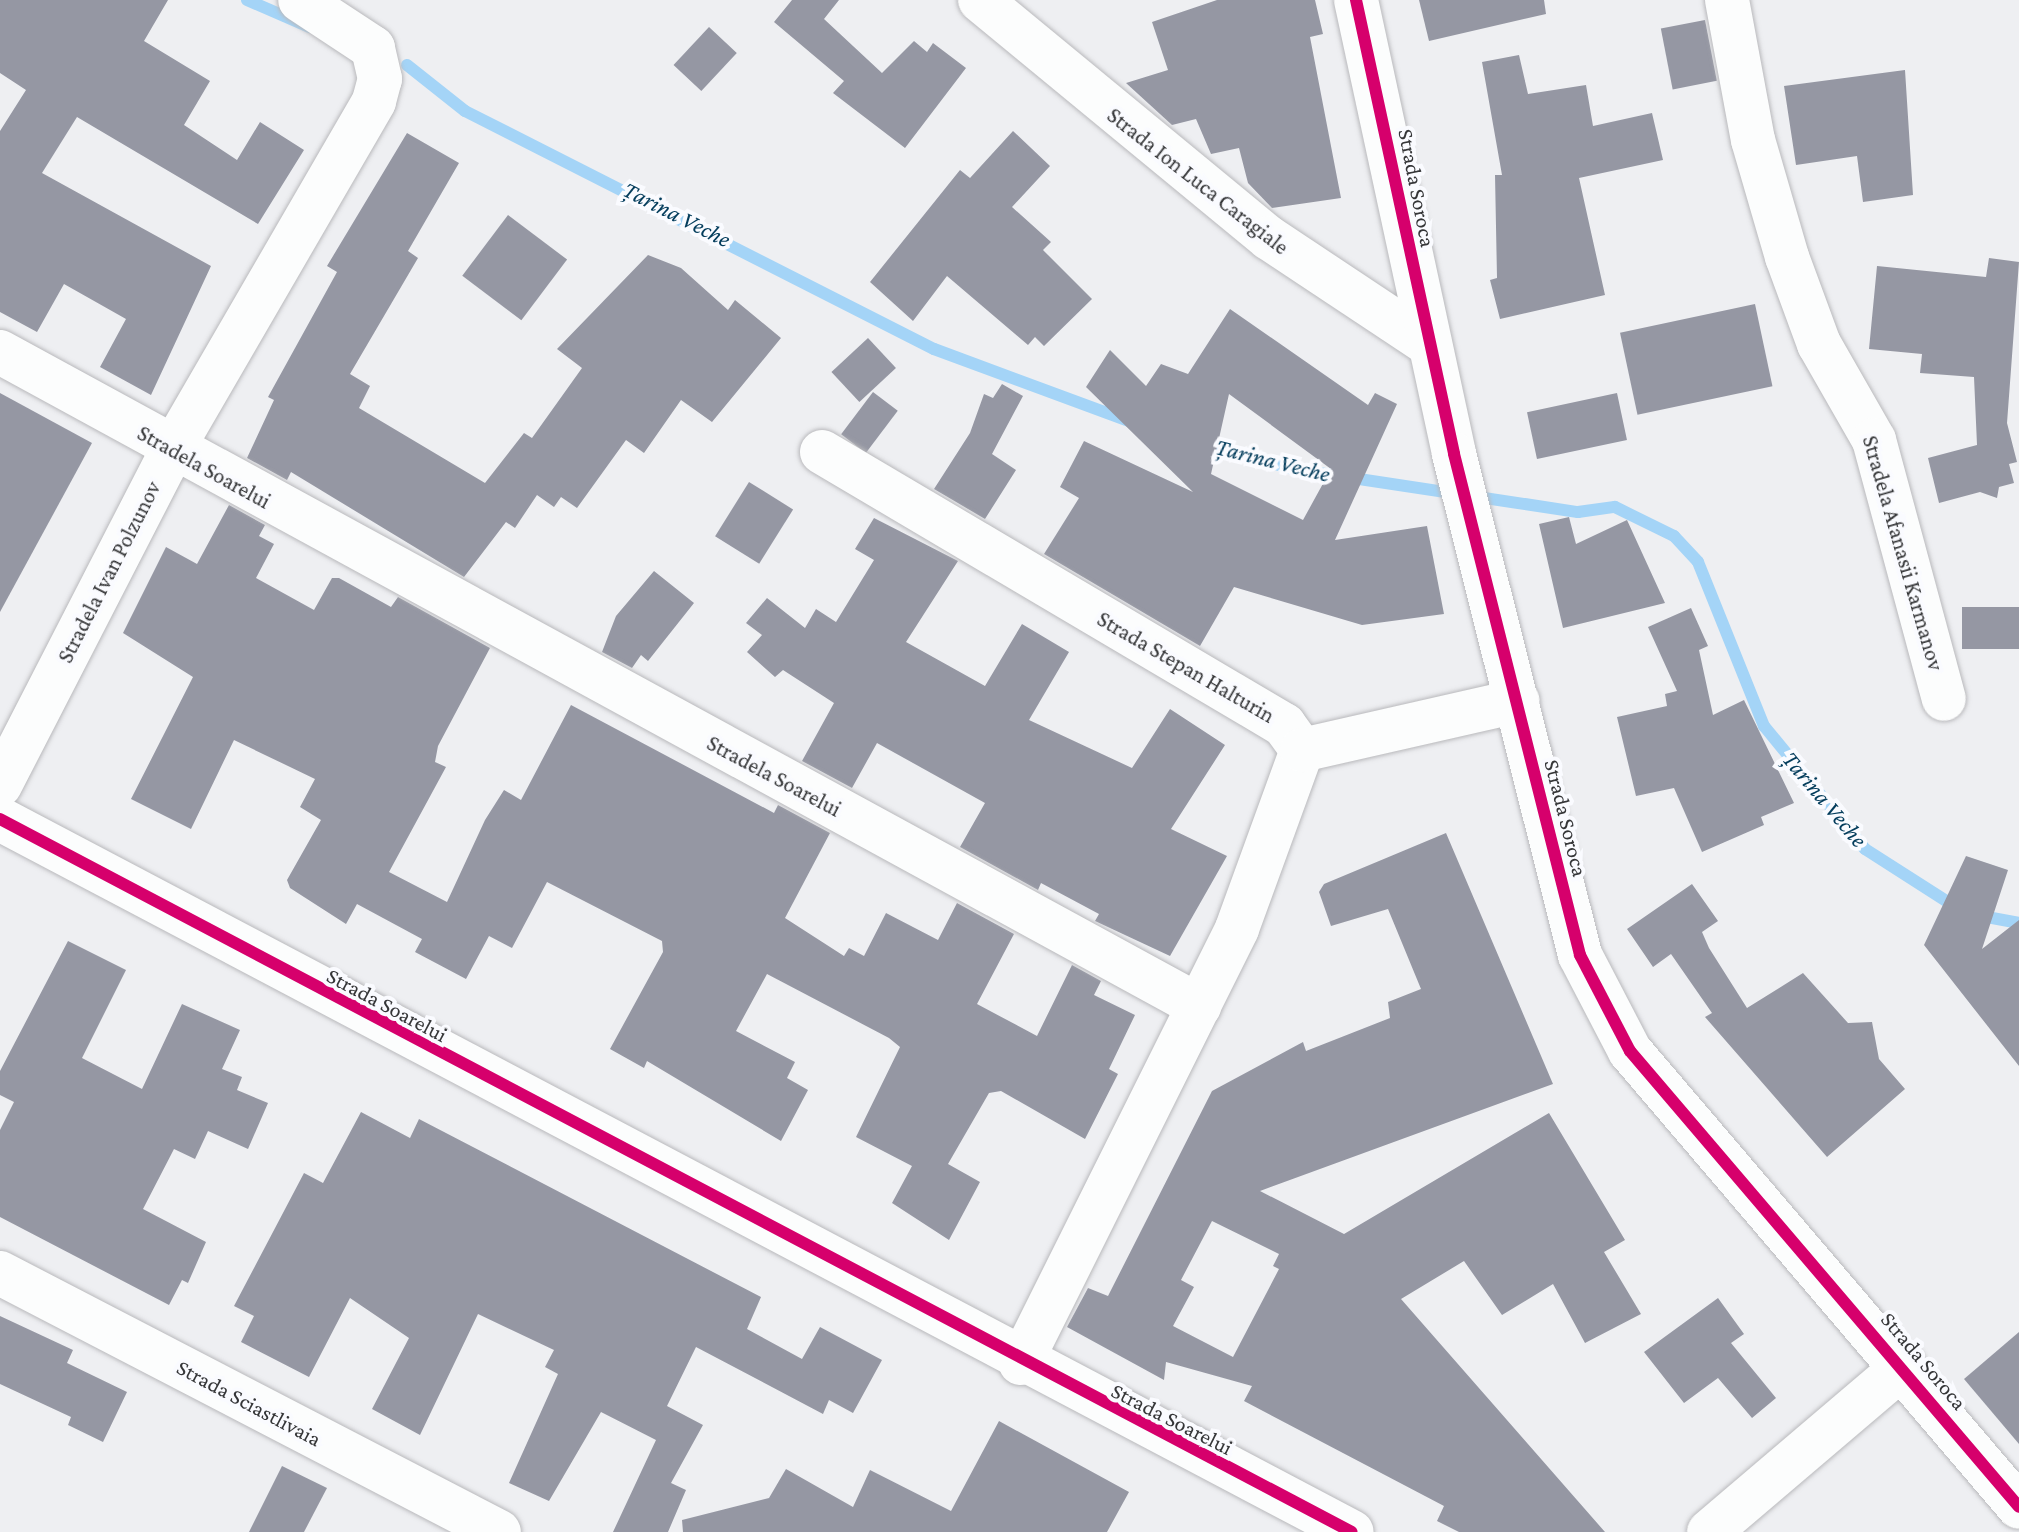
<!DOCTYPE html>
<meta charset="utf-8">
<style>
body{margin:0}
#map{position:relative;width:2019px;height:1532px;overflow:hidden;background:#eeeff2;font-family:"Crimson Pro",serif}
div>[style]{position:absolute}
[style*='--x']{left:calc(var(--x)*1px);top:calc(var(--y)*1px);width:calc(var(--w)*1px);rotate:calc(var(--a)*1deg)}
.stream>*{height:12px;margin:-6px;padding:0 6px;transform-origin:6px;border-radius:6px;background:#a4d4f7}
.building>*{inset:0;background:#9597a3;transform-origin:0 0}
.roads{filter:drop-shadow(0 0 2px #b9b9bc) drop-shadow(0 0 2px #b9b9bc)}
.street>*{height:44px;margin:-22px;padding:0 22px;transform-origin:22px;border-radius:22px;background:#fcfdfd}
.secondary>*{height:44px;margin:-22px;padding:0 22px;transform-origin:22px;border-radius:22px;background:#fcfdfd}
.cycleway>*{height:12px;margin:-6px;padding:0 6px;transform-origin:6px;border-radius:6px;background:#d6006c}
span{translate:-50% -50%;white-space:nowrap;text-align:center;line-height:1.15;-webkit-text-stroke:8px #fafbff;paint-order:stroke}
.street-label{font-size:22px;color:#353638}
.water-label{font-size:24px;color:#043d5c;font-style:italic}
</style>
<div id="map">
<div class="stream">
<i style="--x:247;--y:0;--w:68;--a:23.5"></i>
<i style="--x:407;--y:65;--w:74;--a:38.4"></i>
<i style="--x:465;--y:111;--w:526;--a:26.91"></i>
<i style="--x:934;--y:349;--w:213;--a:20.3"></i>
<i style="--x:1201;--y:443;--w:96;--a:15.8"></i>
<i style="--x:1293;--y:469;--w:288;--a:8.6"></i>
<i style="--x:1578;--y:512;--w:37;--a:-8"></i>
<i style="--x:1615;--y:507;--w:66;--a:26.2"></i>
<i style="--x:1674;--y:536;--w:35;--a:47"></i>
<i style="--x:1698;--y:562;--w:177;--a:68.1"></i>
<i style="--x:1764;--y:726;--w:159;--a:50.6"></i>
<i style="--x:1865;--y:849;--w:112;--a:32.6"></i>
<i style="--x:1976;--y:915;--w:44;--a:10.5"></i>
</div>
<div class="building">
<i style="clip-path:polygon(0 0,168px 0,144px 41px,210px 81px,184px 125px,237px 160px,260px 122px,304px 150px,258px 224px,77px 117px,42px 173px,211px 266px,151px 395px,100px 367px,126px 319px,64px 284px,37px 332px,0 312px,0 131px,26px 90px,0 73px)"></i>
<i style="clip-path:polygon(792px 0,839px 0,824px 19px,882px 73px,914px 41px,927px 52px,933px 43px,966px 68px,905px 148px,833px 93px,844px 81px,774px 22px)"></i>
<i style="clip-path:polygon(1217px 0,1315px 0,1323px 34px,1310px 37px,1341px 198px,1272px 208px,1248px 183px,1239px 148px,1211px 154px,1196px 119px,1172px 125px,1126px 83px,1168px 70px,1152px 22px)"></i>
<i style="clip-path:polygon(1419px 0,1544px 0,1546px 14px,1429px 41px)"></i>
<i style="left:1705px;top:20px;width:62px;height:45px;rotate:79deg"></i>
<i style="left:709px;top:27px;width:38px;height:52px;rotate:43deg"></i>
<i style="clip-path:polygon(1519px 55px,1528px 94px,1586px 85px,1593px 126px,1652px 113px,1663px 160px,1579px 178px,1605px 295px,1500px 319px,1490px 280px,1497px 278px,1495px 175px,1502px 175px,1482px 62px)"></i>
<i style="clip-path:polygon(1905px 70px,1913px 195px,1863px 202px,1857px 156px,1796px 165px,1784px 86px)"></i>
<i style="clip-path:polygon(1013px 131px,1050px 166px,1012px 207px,1051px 242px,1043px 250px,1092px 299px,1044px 346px,1035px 337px,1028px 345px,947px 276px,913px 321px,870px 282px,960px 170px,970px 178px)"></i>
<i style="clip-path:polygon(407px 133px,459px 163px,408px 251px,418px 258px,350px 374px,370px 386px,359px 408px,485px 483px,524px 433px,532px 438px,582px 368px,557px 349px,648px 255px,681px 268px,728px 310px,735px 300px,781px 338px,712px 422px,681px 400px,644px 453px,626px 440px,577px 508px,561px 497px,554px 507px,537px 495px,515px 528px,506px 522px,464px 577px,291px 472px,287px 480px,247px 458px,274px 400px,268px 397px,337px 272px,327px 266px)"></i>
<i style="left:508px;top:215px;width:74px;height:76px;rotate:37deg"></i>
<i style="clip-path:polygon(1989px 258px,2019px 262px,2007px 423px,2017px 462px,2009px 464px,2014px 483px,1999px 487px,1997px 498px,1980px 492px,1939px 503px,1928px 458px,1977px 445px,1974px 377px,1920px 373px,1922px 354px,1869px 349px,1877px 266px,1986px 277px)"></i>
<i style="left:1755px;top:304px;width:84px;height:138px;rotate:78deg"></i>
<i style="clip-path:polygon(evenodd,1230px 309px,1368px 405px,1375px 393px,1397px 404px,1335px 540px,1427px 526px,1444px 614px,1362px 625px,1234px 587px,1200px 646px,1044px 554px,1079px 498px,1060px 487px,1084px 441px,1193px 492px,1086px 387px,1110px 350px,1146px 386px,1161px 364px,1188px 374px,1230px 309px,1229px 394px,1331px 469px,1303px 520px,1211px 474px,1229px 394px)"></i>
<i style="left:868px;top:338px;width:41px;height:50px;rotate:47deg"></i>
<i style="clip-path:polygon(1002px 384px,1023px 396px,992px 454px,1016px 470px,985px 519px,934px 489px,970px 433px,984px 394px,993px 398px)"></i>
<i style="left:873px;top:392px;width:31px;height:53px;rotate:37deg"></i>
<i style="clip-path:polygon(0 393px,92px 443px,0 612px)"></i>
<i style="left:1617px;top:393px;width:48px;height:92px;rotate:78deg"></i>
<i style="left:749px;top:482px;width:52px;height:64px;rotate:32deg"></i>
<i style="clip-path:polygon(229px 505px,265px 525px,259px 536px,274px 544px,256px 578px,314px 610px,332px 578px,339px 578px,391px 607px,398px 597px,490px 648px,438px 746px,435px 762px,446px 767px,389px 872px,447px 902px,485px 820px,504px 790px,521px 800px,571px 705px,774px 813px,778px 805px,830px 833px,785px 918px,844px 956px,849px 948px,864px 956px,886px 913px,938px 940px,957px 903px,1014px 934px,977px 1004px,1037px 1036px,1072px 965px,1101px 981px,1094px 995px,1135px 1015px,1109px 1069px,1118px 1074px,1085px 1139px,1001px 1091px,989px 1093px,948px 1164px,980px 1182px,949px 1240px,892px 1203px,912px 1166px,856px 1137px,900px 1047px,889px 1038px,767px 974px,736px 1031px,795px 1062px,787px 1078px,808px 1090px,781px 1141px,647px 1061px,644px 1068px,610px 1049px,663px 952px,662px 941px,547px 882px,512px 948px,489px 936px,466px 979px,415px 952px,422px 939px,357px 904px,346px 924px,290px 888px,287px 880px,321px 820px,300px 807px,315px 779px,234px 740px,191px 829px,131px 799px,193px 677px,123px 633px,166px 547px,197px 564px)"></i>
<i style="clip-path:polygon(1569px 517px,1576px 544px,1627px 520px,1665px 603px,1563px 628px,1539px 524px)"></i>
<i style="clip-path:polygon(874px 518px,958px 561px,906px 642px,985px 686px,1022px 624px,1069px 652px,1029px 720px,1132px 768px,1170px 709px,1225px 745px,1171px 829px,1227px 856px,1170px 956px,1095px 921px,1099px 914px,1041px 883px,1038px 890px,960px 847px,985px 803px,877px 743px,852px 788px,802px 761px,834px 703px,783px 670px,775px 677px,747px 652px,762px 635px,746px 623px,767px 598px,805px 628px,816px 609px,836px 622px,874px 560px,855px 549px)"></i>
<i style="clip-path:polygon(654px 571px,694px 603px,648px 661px,641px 655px,632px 668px,602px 652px,616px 616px)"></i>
<i style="left:2019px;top:607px;width:42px;height:57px;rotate:90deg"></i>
<i style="clip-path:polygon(1691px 608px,1708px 646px,1699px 650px,1713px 715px,1744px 700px,1794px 803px,1761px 817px,1764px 825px,1702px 852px,1674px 788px,1636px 796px,1617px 717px,1667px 706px,1665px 694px,1677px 691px,1648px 627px)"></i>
<i style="clip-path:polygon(evenodd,1446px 833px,1553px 1084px,1260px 1191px,1344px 1234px,1549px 1113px,1625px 1240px,1604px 1252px,1641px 1314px,1585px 1343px,1553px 1284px,1502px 1315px,1464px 1261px,1401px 1299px,1605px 1532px,1459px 1532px,1437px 1521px,1444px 1506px,1244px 1401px,1252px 1386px,1166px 1362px,1164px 1380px,1067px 1327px,1088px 1288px,1108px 1296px,1212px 1091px,1303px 1042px,1306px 1051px,1390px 1018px,1388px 1002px,1421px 989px,1388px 909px,1331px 926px,1319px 892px,1324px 884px,1446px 833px,1212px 1221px,1279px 1254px,1273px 1266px,1279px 1269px,1233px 1357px,1173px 1326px,1194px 1287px,1181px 1280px,1212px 1221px)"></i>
<i style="clip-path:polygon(1966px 856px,2008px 870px,1982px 949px,2019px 920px,2019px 1066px,1924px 945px)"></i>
<i style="clip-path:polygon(1692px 884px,1718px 921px,1702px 932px,1709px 948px,1747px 1008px,1803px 973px,1848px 1023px,1872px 1022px,1879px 1059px,1905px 1089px,1827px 1157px,1705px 1017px,1712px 1013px,1671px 954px,1653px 967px,1627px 929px)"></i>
<i style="clip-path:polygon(68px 941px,126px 970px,82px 1058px,142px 1089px,182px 1004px,240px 1030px,222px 1069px,242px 1077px,237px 1090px,268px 1103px,248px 1149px,208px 1131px,195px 1159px,174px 1149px,143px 1209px,206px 1242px,188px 1283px,182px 1280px,169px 1305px,0 1217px,0 1130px,14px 1102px,0 1095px,0 1071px)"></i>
<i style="clip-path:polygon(361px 1112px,410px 1138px,419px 1119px,761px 1297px,747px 1329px,802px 1359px,820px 1327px,882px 1360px,853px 1413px,829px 1400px,823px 1414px,696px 1347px,667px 1406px,703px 1425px,671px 1483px,686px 1490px,668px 1532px,613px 1532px,656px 1440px,601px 1412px,549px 1501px,509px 1483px,558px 1374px,545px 1367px,554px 1350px,478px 1314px,420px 1435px,372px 1409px,409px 1338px,350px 1298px,309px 1377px,241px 1342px,254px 1316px,234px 1306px,304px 1173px,323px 1183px)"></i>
<i style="clip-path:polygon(1718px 1298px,1744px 1334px,1731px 1343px,1776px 1398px,1752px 1418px,1718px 1378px,1684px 1403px,1644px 1352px)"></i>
<i style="clip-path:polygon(0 1316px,73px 1350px,67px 1363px,127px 1392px,103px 1442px,68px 1425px,71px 1417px,0 1384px)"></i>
<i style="clip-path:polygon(2019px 1332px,2019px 1444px,1964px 1379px)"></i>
<i style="clip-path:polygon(999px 1421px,1129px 1492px,1107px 1532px,683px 1532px,682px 1520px,769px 1498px,786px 1469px,853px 1507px,870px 1470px,951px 1511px)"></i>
<i style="clip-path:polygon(282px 1466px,327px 1488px,304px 1532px,249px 1532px)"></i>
</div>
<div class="roads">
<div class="street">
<i style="--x:980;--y:0;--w:374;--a:39.5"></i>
<i style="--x:1269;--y:238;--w:193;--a:33.6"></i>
<i style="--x:1727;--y:0;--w:142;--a:79.5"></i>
<i style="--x:1753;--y:140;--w:122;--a:73.8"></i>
<i style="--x:1787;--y:257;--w:93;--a:69.8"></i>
<i style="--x:1819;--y:344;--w:111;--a:60.2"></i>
<i style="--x:1874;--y:440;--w:268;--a:74.9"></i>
<i style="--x:0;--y:352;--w:1366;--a:28.61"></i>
<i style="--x:822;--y:452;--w:537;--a:30.58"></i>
<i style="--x:1284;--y:725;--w:31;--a:54"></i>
<i style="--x:1302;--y:750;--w:190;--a:110"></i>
<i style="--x:1237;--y:929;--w:485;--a:116.5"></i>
<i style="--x:1302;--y:750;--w:221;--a:-12.8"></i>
<i style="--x:0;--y:785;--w:377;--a:-62.8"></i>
<i style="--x:172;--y:450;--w:403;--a:-59.9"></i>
<i style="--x:374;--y:101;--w:23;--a:-75"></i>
<i style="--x:380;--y:79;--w:32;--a:-103"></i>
<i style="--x:373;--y:48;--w:87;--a:-146.7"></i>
<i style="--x:0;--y:819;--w:1528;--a:27.81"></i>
<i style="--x:0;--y:1273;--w:562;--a:27.43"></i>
<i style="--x:1709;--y:1532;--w:256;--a:-40.4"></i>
</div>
<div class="secondary">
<i style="--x:1356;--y:0;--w:464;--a:77.8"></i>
<i style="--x:1454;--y:454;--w:517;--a:75.88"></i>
<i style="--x:1580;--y:955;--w:108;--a:62.5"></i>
<i style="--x:1630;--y:1051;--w:599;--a:49.53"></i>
</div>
</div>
<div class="cycleway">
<i style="--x:1356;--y:0;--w:464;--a:77.8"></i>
<i style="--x:1454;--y:454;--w:517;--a:75.88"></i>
<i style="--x:1580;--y:955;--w:108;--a:62.5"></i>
<i style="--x:1630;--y:1051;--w:599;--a:49.53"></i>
<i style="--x:0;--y:819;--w:1528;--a:27.81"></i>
</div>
<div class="street-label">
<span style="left:1198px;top:181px;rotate:38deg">Strada Ion Luca Caragiale</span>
<span style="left:1417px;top:188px;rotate:79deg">Strada Soroca</span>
<span style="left:204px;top:467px;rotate:29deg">Stradela Soarelui</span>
<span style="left:1903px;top:553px;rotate:74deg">Stradela Afanasii Karmanov</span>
<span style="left:109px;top:572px;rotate:-63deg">Stradela Ivan Polzunov</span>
<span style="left:1186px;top:667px;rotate:30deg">Strada Stepan Halturin</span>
<span style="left:774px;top:776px;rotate:28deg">Stradela Soarelui</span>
<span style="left:1566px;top:818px;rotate:76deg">Strada Soroca</span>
<span style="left:387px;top:1005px;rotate:28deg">Strada Soarelui</span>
<span style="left:1924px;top:1361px;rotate:50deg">Strada Soroca</span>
<span style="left:249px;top:1403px;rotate:28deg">Strada Sciastlivaia</span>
<span style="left:1172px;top:1419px;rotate:27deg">Strada Soarelui</span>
</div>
<div class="water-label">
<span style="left:677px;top:214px;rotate:27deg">Țarina Veche</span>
<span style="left:1273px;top:460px;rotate:14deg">Țarina Veche</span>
<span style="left:1825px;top:799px;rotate:50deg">Țarina Veche</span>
</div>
</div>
